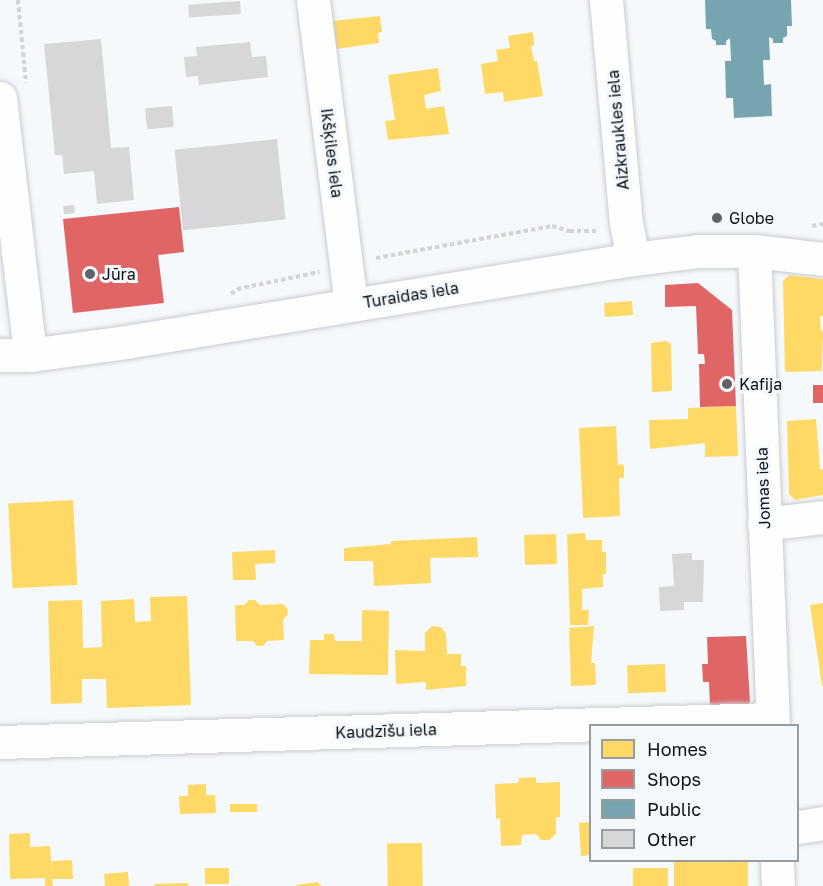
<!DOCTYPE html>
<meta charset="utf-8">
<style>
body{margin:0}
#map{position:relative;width:823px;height:886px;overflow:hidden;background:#f6f9fc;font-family:"Golos Text",sans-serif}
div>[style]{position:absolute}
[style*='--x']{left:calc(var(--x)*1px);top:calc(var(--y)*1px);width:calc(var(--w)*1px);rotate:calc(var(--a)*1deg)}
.homes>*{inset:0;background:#ffd966;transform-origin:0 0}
.shops>*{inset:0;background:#e06666;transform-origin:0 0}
.public>*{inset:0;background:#76a5af}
.building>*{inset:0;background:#d7d7d9;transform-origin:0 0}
.path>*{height:4px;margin-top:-2px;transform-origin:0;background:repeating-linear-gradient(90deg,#d2d4d5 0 4.5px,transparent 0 7.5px)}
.roads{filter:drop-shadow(0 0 2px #c9cbce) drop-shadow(0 0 2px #c9cbce)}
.minor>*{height:33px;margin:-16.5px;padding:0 16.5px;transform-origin:16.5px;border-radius:16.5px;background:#fefeff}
.dots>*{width:16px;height:16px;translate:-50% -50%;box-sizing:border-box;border:3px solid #f4f9fe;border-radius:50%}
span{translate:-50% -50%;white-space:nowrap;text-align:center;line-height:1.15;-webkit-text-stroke:6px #f4f9fe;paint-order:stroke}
.street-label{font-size:16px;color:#0f1114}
.poi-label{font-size:16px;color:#0f1114}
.left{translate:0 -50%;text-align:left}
.legend{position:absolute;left:589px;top:724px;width:210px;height:138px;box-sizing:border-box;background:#f4f9fe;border:2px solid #989ca0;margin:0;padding:8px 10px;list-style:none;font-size:18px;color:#0f1114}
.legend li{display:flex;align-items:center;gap:12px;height:30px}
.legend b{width:30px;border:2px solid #989ca0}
</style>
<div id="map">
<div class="homes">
<i style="clip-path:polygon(380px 16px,382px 32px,378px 33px,379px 43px,336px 49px,332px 21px)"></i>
<i style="clip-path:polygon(533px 32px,534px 45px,531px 46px,534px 61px,537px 61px,543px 96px,504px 102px,503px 92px,485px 94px,481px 64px,498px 61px,496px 50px,510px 48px,508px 36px)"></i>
<i style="clip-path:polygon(438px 68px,441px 91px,424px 95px,426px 109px,444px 106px,449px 134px,388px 140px,385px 121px,395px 120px,388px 75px)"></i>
<i style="clip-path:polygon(789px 275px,823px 279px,823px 316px,820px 316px,821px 331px,823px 331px,822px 371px,785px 372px,783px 281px)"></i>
<i style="left:632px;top:301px;width:14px;height:28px;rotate:86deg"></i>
<i style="clip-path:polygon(666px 341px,671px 344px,672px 391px,652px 392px,651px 343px)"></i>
<i style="clip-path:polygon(736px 406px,738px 456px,705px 457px,705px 443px,650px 449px,649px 420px,688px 419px,688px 408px)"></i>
<i style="clip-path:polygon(816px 419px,820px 469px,823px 469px,823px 495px,795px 500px,789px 494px,787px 421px)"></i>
<i style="clip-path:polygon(616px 426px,618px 465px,623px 464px,624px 467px,624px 478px,619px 478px,620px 516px,583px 518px,579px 428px)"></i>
<i style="left:73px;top:500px;width:85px;height:65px;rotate:87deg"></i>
<i style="clip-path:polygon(585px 533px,586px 540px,602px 540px,602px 552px,606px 552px,606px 574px,603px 574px,603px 587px,582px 589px,582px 610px,589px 610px,588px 625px,570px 625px,567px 534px)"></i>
<i style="left:556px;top:534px;width:30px;height:32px;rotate:88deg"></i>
<i style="clip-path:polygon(477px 537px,478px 557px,430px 558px,431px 583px,374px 586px,373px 561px,344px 561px,344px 548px,391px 544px,391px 541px)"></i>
<i style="clip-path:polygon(275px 550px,275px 563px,255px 564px,256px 580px,233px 580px,232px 552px)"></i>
<i style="clip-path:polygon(187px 596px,191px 705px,107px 708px,106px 679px,82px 679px,82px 703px,51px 704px,48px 601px,82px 600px,83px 648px,102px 647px,101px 601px,134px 599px,135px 622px,151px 621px,150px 597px)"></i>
<i style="clip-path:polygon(249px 600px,255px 600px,260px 605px,283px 604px,287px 608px,288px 614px,283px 620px,284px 640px,267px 641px,263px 646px,257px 646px,253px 641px,236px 641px,235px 605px,244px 605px)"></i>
<i style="clip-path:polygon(823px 603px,823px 686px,822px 686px,810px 605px)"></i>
<i style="clip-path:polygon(362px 610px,389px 611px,388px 675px,309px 674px,310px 640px,324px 640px,324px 634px,334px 634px,335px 641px,362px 641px)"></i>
<i style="clip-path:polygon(432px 626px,441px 627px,446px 634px,447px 654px,461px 654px,461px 666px,466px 666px,466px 686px,426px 690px,426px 682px,396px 684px,395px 650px,425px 651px,425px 633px)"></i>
<i style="clip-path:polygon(594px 626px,591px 663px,595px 663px,596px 685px,571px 686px,569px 628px)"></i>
<i style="left:665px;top:664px;width:28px;height:38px;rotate:88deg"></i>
<i style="clip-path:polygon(536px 777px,536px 783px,560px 782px,560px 817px,556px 817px,556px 834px,549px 840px,541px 840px,536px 834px,522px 835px,521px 845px,501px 846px,500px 818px,496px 819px,495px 784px,518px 783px,519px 778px)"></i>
<i style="clip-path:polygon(206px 784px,206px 795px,215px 795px,216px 813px,180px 814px,179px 796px,188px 796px,188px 785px)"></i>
<i style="left:230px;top:804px;width:27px;height:8px"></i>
<i style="clip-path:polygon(590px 822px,590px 855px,581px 856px,579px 823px)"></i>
<i style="clip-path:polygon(30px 833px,30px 847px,50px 846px,52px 872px,52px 861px,72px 860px,73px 879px,52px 879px,53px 886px,45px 886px,45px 878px,10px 879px,9px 834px)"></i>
<i style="left:422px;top:843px;width:43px;height:35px;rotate:89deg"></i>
<i style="left:674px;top:860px;width:74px;height:26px"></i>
<i style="left:229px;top:868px;width:16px;height:24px;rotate:90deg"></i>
<i style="left:668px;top:868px;width:18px;height:35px;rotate:90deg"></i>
<i style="left:128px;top:872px;width:14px;height:24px;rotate:86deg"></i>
<i style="clip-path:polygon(317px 882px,322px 886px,296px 886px,296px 885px)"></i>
<i style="clip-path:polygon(188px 883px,188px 886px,155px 886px,154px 884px)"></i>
</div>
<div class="shops">
<i style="clip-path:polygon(179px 207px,184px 252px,158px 255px,164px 303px,73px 313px,63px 219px)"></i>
<i style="clip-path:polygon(698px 283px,732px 310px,736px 406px,700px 407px,699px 364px,705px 364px,704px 354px,698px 354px,696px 306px,665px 307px,665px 285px)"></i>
<i style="left:813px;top:385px;width:10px;height:18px"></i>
<i style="clip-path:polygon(746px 636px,750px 702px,744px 707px,710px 707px,709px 682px,703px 682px,702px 664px,708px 664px,707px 637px)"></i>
</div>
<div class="public">
<i style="clip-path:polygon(705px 0,791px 0,792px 26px,787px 26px,787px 36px,783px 38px,783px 43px,773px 43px,773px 39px,769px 37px,770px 60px,763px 60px,764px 85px,771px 84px,772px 116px,734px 118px,733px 98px,726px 98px,725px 61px,731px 61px,730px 38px,726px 41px,726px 45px,716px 45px,716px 41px,712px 39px,711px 29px,706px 29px)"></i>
</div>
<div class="building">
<i style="left:240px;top:1px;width:13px;height:52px;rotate:86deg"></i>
<i style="clip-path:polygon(101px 39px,111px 148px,129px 147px,134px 200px,97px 204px,94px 171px,64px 174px,62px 155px,55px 155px,44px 44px)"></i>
<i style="clip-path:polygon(250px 42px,252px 57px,266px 56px,268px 77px,199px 85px,198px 76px,186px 77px,184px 57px,197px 56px,196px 47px)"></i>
<i style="left:172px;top:106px;width:21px;height:27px;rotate:85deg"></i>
<i style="left:277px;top:139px;width:81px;height:103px;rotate:84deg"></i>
<i style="left:74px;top:205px;width:8px;height:11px;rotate:83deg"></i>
<i style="clip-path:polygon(692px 553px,692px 560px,704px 560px,703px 602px,684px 602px,684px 610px,660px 611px,659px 587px,674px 586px,672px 554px)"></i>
</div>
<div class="path">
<i style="--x:18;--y:0;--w:83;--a:84.5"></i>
<i style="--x:812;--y:226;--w:11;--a:-10"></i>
<i style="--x:376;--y:258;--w:179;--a:-10.3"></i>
<i style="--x:552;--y:226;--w:18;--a:16"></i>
<i style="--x:569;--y:231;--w:29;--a:0"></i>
<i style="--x:231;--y:294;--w:8;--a:-40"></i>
<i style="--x:237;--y:289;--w:84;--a:-11.7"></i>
</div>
<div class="roads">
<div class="minor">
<i style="--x:313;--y:0;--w:307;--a:82.9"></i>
<i style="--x:606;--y:0;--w:224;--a:84.9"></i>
<i style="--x:626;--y:223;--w:37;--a:79"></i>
<i style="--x:0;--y:98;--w:259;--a:83.3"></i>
<i style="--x:754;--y:251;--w:475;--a:87.7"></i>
<i style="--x:0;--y:355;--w:30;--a:0"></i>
<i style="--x:30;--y:355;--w:97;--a:-7.7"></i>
<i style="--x:126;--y:342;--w:514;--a:-9.3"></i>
<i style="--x:633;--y:259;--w:65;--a:-7"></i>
<i style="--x:698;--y:251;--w:56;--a:0"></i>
<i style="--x:754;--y:251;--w:69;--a:6.6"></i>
<i style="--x:764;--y:524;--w:59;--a:-6.8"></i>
<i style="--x:0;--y:742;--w:772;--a:-1.71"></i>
<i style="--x:798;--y:827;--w:25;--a:-9"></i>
<i style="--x:777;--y:860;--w:26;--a:88"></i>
</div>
</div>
<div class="dots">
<i style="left:717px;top:218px;background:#606265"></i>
<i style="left:90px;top:274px;background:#606265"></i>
<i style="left:727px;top:384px;background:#606265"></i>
</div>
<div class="street-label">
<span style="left:618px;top:130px;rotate:-95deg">Aizkraukles iela</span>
<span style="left:332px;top:153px;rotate:83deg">Ikšķiles iela</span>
<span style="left:411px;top:295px;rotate:-9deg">Turaidas iela</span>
<span style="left:763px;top:488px;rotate:-92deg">Jomas iela</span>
<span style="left:386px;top:731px;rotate:-2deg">Kaudzīšu iela</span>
</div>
<div class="poi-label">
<span class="left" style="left:729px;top:218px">Globe</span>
<span class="left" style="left:102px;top:274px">Jūra</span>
<span class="left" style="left:739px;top:384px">Kafija</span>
</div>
<ul class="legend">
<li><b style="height:16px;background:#ffd966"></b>Homes</li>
<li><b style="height:16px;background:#e06666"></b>Shops</li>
<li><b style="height:16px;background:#76a5af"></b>Public</li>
<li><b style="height:16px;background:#d7d7d9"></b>Other</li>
</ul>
</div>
